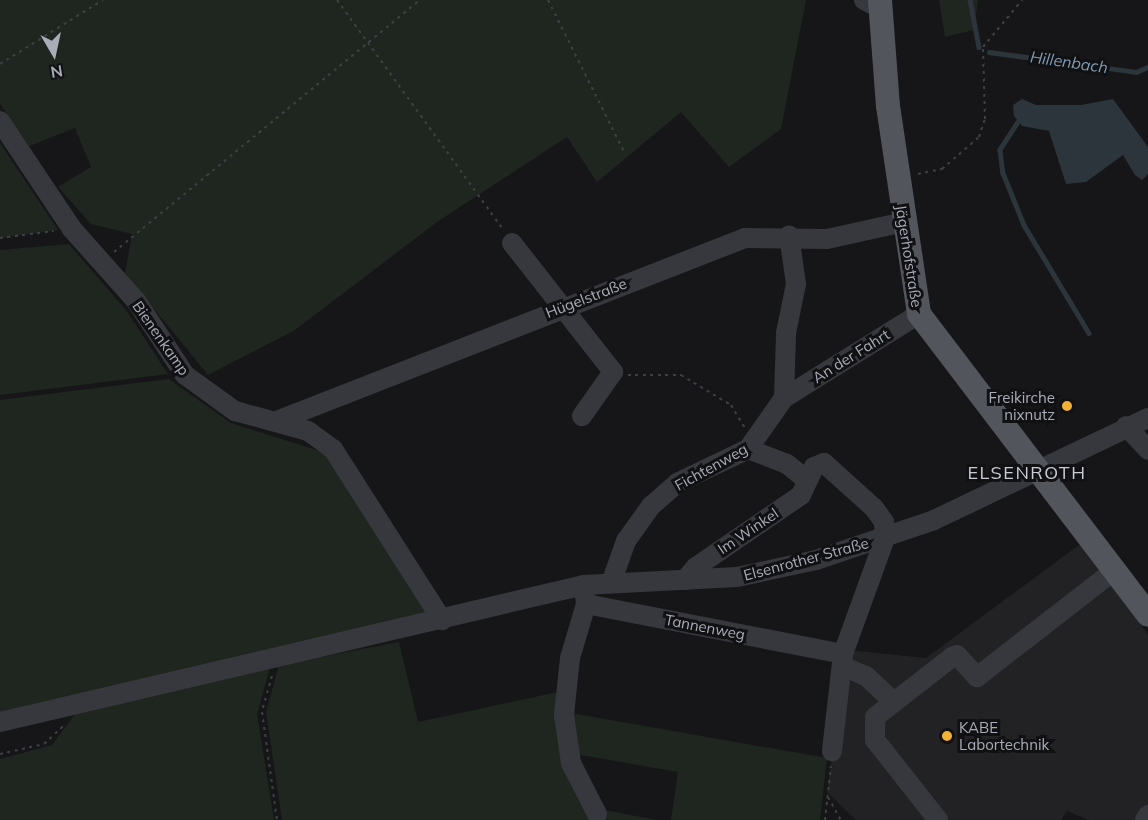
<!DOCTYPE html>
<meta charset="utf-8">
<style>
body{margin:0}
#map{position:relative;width:1148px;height:820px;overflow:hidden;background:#161618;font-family:Mulish,sans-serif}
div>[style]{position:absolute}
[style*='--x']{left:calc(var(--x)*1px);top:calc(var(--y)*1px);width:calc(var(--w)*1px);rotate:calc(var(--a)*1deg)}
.built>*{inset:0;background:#222225}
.green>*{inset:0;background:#1e261f}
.water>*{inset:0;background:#2c353c}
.stream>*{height:4.5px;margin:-2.25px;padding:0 2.25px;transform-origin:2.25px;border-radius:2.25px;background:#2c353c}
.path>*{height:2px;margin-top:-1px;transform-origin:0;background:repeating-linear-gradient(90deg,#3d3f44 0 3px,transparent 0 7.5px)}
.minor>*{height:20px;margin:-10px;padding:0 10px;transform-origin:10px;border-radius:10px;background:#37383d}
.major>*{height:24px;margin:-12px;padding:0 12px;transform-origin:12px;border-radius:12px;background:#53555c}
.dots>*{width:16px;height:16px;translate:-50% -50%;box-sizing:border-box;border:3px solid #111113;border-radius:50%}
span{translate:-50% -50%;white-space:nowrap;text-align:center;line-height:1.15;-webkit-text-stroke:6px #111113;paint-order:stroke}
.street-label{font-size:15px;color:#a8adb8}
.poi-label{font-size:15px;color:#a8adb8}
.right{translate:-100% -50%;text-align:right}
.left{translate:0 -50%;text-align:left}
.water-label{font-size:16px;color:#7f9bb3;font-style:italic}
.quarter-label{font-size:18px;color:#c9ccd4;letter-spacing:1.5px}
.north{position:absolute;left:24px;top:24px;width:60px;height:60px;-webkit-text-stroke:4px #111113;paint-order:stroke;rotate:171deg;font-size:16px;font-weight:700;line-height:24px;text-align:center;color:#a8adb8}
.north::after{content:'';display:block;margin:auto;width:21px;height:27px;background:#a8adb8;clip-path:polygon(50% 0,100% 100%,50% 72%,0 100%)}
</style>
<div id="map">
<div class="built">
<i style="clip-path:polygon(1083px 542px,1148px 635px,1148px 806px,1140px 820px,1089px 820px,1067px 811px,1061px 820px,856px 820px,827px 792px,847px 650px,926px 658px)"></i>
</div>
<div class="green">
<i style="clip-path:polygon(0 0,806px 0,781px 129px,729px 167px,681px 112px,597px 182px,567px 137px,437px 222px,295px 330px,208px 375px,125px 273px,132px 234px,91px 224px,58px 187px,91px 167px,75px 128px,29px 146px,0 104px)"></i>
<i style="clip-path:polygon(939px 0,978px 0,974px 30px,945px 37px)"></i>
<i style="clip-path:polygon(0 143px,58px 230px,0 238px)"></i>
<i style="clip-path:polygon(69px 244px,126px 310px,168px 374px,0 395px,0 250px)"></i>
<i style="clip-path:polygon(169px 379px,231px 423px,329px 454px,438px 619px,0 713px,0 400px)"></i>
<i style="clip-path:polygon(399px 642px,418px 722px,558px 692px,595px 820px,282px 820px,266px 712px,279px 665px)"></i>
<i style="clip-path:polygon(270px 668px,257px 714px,274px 820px,0 820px,0 759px,52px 745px,75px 714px)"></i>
<i style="clip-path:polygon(571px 713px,827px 758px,820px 820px,671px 820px,678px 772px,575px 754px)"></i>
<i style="clip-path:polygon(599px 809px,657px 820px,605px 820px)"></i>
</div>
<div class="water">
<i style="clip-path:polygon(1022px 99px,1036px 105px,1081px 105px,1113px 99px,1148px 147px,1148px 174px,1142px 180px,1135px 175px,1123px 155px,1086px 182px,1066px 184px,1049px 131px,1022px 126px,1014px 116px,1013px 105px)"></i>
</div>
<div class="stream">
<i style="--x:970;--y:0;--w:48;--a:79.2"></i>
<i style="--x:989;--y:52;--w:148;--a:7.7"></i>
<i style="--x:1136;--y:72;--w:13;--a:-23"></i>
<i style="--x:1018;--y:122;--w:33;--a:123"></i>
<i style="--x:1000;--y:150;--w:23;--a:83"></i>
<i style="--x:1003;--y:173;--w:56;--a:68"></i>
<i style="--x:1024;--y:225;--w:126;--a:59"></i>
</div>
<div class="path">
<i style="--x:337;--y:0;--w:285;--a:54.1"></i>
<i style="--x:548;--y:0;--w:172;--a:63.4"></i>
<i style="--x:0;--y:64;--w:121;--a:-31.9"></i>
<i style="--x:918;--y:174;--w:25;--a:-12"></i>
<i style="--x:942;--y:169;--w:49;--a:-40.9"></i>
<i style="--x:979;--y:137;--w:19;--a:-72"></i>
<i style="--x:985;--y:119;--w:72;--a:-91.6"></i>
<i style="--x:983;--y:47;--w:61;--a:-50.3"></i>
<i style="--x:0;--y:238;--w:54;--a:-7.4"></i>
<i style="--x:114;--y:252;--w:396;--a:-39.5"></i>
<i style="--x:628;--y:375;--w:53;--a:0"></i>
<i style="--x:681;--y:375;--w:58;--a:31"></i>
<i style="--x:731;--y:405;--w:26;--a:59"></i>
<i style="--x:272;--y:676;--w:37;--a:106"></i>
<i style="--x:262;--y:712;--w:109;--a:82.1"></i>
<i style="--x:0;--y:754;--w:45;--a:-12.8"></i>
<i style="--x:44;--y:744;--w:26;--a:-43"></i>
<i style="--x:828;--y:797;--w:26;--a:61"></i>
<i style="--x:825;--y:820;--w:54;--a:-83.7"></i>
</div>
<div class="minor">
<i style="--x:864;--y:0;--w:17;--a:28"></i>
<i style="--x:0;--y:121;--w:130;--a:56.3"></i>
<i style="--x:72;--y:229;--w:98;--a:48.3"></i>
<i style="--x:137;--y:302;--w:87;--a:56.7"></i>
<i style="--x:185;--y:375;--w:62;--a:35.8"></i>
<i style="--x:235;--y:411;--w:76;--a:15.3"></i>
<i style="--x:308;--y:431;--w:31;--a:36"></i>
<i style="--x:333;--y:449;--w:203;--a:57.5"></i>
<i style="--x:512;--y:243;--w:164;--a:51.9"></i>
<i style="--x:613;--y:372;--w:54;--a:125.2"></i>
<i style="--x:784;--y:398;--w:159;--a:-31.9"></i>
<i style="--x:279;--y:420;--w:500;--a:-21.33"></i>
<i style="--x:745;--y:238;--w:82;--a:0.7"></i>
<i style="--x:827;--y:239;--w:79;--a:-12.4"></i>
<i style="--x:1126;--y:426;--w:33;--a:47"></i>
<i style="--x:748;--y:449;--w:42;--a:21"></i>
<i style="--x:787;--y:464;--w:26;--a:39"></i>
<i style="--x:685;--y:580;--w:17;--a:-50"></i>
<i style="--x:696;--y:567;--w:127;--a:-34.4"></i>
<i style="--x:801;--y:495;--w:31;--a:-65"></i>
<i style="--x:814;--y:467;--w:11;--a:-22"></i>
<i style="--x:824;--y:463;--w:67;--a:42"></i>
<i style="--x:874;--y:508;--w:17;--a:54"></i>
<i style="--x:884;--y:522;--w:16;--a:86"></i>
<i style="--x:885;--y:538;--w:123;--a:109.9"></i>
<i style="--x:843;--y:654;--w:98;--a:96.5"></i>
<i style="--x:611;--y:583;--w:45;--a:-70.3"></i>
<i style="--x:626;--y:541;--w:43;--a:-54.5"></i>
<i style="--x:651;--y:506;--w:35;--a:-41"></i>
<i style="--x:677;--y:483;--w:79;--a:-25.6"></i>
<i style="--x:748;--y:449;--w:62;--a:-54.8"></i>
<i style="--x:784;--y:398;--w:65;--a:-88.2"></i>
<i style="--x:786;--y:333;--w:50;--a:-78.5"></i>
<i style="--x:796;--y:284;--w:49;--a:-98.1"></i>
<i style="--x:584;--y:585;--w:19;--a:84"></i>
<i style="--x:586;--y:604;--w:262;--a:11"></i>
<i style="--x:586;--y:604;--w:56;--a:106.5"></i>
<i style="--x:570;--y:658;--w:57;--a:96"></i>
<i style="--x:564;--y:715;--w:49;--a:81.7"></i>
<i style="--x:571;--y:763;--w:57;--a:63"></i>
<i style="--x:842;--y:666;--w:26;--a:23"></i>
<i style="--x:866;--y:676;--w:38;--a:43"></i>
<i style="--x:0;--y:722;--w:600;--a:-13.2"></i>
<i style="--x:584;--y:585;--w:153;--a:-3"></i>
<i style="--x:737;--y:577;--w:81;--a:-12.1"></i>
<i style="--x:816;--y:560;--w:125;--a:-18.7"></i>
<i style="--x:934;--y:520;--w:237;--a:-25.5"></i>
<i style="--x:938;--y:820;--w:102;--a:-128.2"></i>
<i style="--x:875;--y:740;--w:23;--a:-90"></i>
<i style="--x:875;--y:717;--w:98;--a:-37.9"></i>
<i style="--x:952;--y:657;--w:5;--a:-22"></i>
<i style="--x:957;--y:655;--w:30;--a:48"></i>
<i style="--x:977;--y:677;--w:176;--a:-37.8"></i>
<i style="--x:1145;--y:820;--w:6;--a:-59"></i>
</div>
<div class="major">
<i style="--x:880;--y:0;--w:106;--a:85.7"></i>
<i style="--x:888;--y:106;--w:210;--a:81.5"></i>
<i style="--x:919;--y:314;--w:378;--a:52.7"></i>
</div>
<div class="dots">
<i style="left:1067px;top:406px;background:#f2b134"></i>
<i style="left:947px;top:736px;background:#f2b134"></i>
</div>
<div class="street-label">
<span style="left:909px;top:256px;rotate:81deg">Jägerhofstraße</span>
<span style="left:586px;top:298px;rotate:-21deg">Hügelstraße</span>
<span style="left:161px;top:338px;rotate:55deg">Bienenkamp</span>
<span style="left:851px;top:356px;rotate:-32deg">An der Fahrt</span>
<span style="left:711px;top:467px;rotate:-29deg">Fichtenweg</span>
<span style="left:748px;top:531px;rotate:-34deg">Im Winkel</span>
<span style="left:806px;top:559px;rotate:-15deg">Elsenrother Straße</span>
<span style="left:705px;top:627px;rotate:11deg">Tannenweg</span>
</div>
<div class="poi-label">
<span class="right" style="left:1055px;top:406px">Freikirche<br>nixnutz</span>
<span class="left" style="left:959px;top:736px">KABE<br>Labortechnik</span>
</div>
<div class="water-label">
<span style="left:1069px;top:62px;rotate:8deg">Hillenbach</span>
</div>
<div class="quarter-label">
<span style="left:1027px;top:473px">ELSENROTH</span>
</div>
<div class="north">N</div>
</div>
